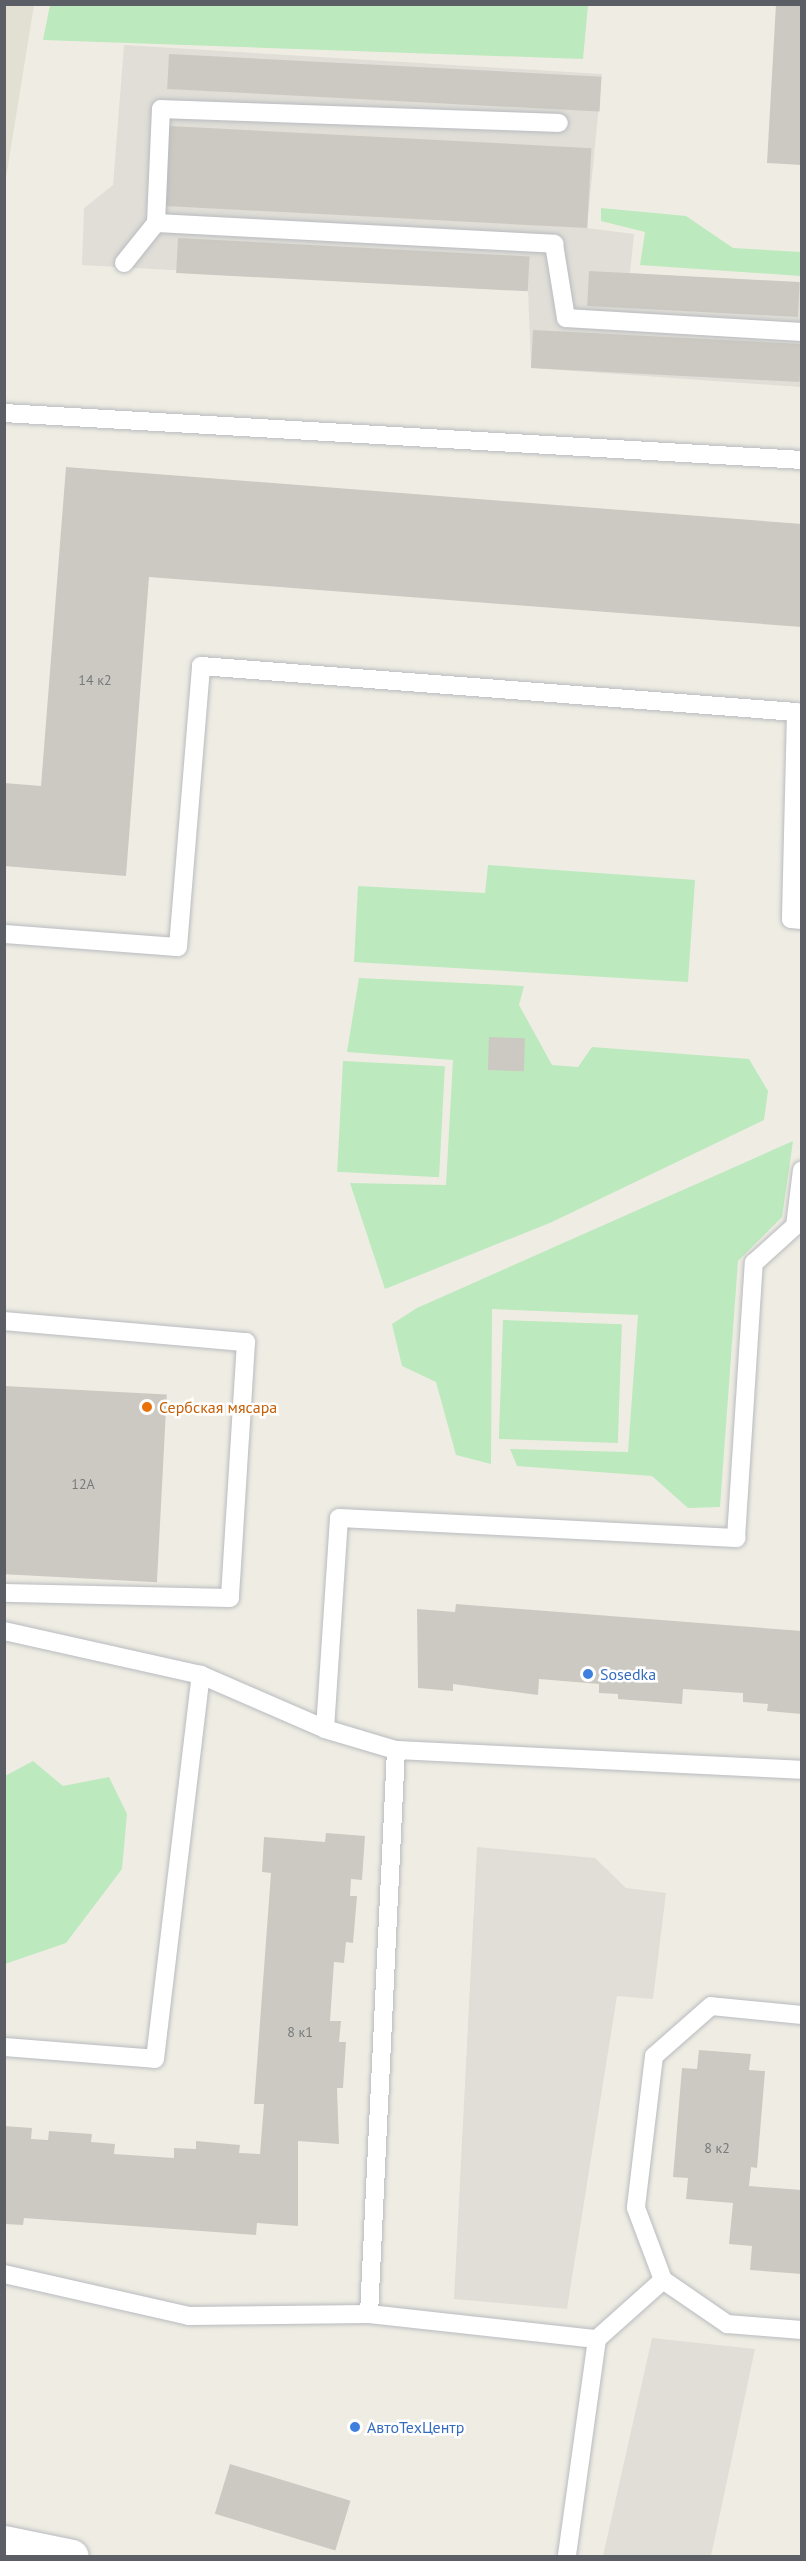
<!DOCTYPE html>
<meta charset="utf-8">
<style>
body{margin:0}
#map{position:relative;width:806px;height:2561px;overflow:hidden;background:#efede3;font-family:"PT Sans",sans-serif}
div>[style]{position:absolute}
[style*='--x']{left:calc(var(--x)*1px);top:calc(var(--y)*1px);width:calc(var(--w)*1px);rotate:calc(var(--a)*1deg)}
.industrial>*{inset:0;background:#e0ded7}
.education>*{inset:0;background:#e2dfd3}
.green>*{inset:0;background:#bce9bd;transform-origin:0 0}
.building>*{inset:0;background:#ccc9c2;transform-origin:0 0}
.roads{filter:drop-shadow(0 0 2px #b8bbc0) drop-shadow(0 0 2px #b8bbc0)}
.service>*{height:18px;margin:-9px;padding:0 9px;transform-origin:9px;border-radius:9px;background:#fff}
.tertiary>*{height:33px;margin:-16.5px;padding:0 16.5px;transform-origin:16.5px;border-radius:16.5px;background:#fff}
.dots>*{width:16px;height:16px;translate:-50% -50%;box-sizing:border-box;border:3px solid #fff;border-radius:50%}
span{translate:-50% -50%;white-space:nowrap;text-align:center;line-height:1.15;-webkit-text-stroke:5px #fff;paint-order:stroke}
.number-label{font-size:14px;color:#777a7c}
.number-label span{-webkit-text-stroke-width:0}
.food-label{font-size:16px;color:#c56008}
.left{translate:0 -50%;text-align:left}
.shop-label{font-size:16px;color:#366cbe}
.frame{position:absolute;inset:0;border:6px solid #5b5f65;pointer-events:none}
</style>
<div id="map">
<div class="industrial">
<i style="clip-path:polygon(124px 45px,602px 74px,587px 228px,634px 234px,630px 273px,801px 284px,801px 387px,531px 368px,528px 290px,82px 265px,84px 208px,113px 185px)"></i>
<i style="clip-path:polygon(477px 1847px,595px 1858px,626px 1888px,666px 1893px,653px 1999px,617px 1996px,567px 2309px,454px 2299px)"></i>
<i style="clip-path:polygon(652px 2338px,755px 2349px,711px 2556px,603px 2556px)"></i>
</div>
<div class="education">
<i style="clip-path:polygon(5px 4px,34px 5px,5px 184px,4px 5px)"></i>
</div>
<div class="green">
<i style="clip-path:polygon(50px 5px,50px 4px,588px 5px,583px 59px,43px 40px)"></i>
<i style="clip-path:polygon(601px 208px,686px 216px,733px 248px,801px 252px,801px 276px,640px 265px,645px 232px,601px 221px)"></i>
<i style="clip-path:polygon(488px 865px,695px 880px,688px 982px,354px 962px,358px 886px,485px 893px)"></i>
<i style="clip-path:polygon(359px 978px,524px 986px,519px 1005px,552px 1065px,578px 1067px,592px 1047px,749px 1059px,768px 1091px,764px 1120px,552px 1222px,385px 1289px,350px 1183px,446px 1185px,453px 1060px,347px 1052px)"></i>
<i style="left:343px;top:1061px;width:102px;height:111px;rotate:3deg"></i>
<i style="clip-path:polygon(793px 1141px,782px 1217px,738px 1261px,720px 1507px,688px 1508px,652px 1476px,517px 1466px,510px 1449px,628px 1452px,638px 1315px,492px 1309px,491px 1464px,456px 1455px,436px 1382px,402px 1366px,392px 1324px,417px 1308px)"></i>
<i style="left:503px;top:1320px;width:119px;height:119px;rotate:2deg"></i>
<i style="clip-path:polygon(33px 1761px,63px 1786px,109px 1777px,127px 1814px,122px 1869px,66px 1943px,5px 1964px,5px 1776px)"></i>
</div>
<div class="building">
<i style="clip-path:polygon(776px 4px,802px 4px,802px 165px,767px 163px)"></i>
<i style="left:169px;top:54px;width:433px;height:35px;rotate:3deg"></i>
<i style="left:169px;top:126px;width:423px;height:80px;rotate:3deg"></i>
<i style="left:178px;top:238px;width:352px;height:35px;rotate:3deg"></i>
<i style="left:589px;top:271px;width:211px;height:35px;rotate:3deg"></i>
<i style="left:533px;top:330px;width:269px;height:38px;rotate:3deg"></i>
<i style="clip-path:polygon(66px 467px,802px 524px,802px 627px,149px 577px,126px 876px,4px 866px,4px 783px,41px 786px)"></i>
<i style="left:489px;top:1037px;width:36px;height:33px;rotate:2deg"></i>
<i style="left:4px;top:1386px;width:163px;height:188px;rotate:3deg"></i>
<i style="clip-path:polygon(456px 1604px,802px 1631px,802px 1714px,767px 1711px,768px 1704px,743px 1702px,743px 1693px,683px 1689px,682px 1704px,618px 1699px,618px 1694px,599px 1693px,599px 1684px,539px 1679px,538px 1695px,453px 1684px,453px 1691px,418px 1688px,417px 1609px,455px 1612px)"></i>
<i style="clip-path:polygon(326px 1833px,365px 1836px,362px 1880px,351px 1879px,350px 1896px,357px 1896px,353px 1943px,346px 1942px,344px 1963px,334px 1962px,330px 2021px,341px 2021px,339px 2042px,346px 2042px,343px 2088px,337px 2088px,339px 2144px,298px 2141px,298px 2226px,257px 2223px,256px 2235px,24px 2218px,23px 2225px,4px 2224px,4px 2126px,32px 2128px,31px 2139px,48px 2140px,49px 2131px,92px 2134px,91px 2142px,115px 2144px,114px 2154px,174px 2158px,174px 2148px,196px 2149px,196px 2141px,240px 2145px,239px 2153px,260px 2154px,264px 2104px,254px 2104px,271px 1873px,262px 1872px,264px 1837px,325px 1842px)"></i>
<i style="clip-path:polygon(699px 2050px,751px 2054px,749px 2070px,765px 2071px,757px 2168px,751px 2167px,749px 2186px,802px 2190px,802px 2274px,750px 2270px,752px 2246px,729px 2244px,733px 2203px,686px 2199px,688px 2178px,673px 2177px,682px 2068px,697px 2069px)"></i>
<i style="left:230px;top:2464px;width:126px;height:52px;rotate:17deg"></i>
</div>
<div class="roads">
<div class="service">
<i style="--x:156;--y:223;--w:114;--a:-87.5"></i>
<i style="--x:161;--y:109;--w:398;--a:2"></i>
<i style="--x:124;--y:263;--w:51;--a:-51.3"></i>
<i style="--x:156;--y:223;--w:399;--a:3"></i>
<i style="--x:554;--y:244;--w:75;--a:80.8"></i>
<i style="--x:566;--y:318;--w:236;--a:3.4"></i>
<i style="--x:4;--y:413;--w:799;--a:3.37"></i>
<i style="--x:4;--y:934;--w:174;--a:4.3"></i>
<i style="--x:178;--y:947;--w:282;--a:-85.3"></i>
<i style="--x:201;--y:666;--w:597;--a:4.42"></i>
<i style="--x:796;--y:712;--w:207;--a:91.4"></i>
<i style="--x:791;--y:919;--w:11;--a:5"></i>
<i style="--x:4;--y:1321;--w:243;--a:5"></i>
<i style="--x:246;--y:1342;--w:256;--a:93.6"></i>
<i style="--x:230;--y:1598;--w:226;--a:-178.7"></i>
<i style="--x:4;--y:1631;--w:202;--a:12.6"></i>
<i style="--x:201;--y:1675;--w:135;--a:23.5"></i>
<i style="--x:325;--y:1729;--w:74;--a:16.5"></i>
<i style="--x:396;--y:1750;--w:406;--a:2.8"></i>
<i style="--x:325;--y:1729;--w:211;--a:-86.2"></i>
<i style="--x:339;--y:1518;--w:398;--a:2.9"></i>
<i style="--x:736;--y:1538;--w:276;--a:-86.3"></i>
<i style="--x:754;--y:1263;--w:55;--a:-42.1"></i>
<i style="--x:795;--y:1226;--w:56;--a:-82.9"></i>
<i style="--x:396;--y:1750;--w:565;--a:92.74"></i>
<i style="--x:369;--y:2314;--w:229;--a:6.3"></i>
<i style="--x:597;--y:2339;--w:219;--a:97.9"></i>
<i style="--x:802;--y:2015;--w:91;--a:-174.4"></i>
<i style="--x:711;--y:2006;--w:76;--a:138.7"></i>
<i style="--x:654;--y:2056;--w:153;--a:96.8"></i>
<i style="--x:636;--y:2208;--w:77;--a:69.4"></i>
<i style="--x:663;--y:2280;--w:78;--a:34.5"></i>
<i style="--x:727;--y:2324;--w:75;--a:4.6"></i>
<i style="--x:4;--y:2047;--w:151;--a:4.5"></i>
<i style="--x:155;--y:2059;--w:387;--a:-83.2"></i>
<i style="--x:4;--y:2274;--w:190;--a:12.8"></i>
<i style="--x:189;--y:2316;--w:180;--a:-0.6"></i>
<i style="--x:597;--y:2339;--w:89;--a:-41.8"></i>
</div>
<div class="tertiary">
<i style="--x:4;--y:2542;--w:69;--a:11.6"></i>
</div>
</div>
<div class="dots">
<i style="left:147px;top:1407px;background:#e8710a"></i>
<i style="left:588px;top:1674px;background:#3f7fe0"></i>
<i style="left:355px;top:2427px;background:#3f7fe0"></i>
</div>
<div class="number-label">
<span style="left:95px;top:680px">14 к2</span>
<span style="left:83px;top:1484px">12А</span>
<span style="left:300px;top:2032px">8 к1</span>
<span style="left:717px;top:2148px">8 к2</span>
</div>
<div class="food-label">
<span class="left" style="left:159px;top:1407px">Сербская мясара</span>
</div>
<div class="shop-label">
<span class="left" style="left:600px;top:1674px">Sosedka</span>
<span class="left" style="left:367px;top:2427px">АвтоТехЦентр</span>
</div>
<div class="frame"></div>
</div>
